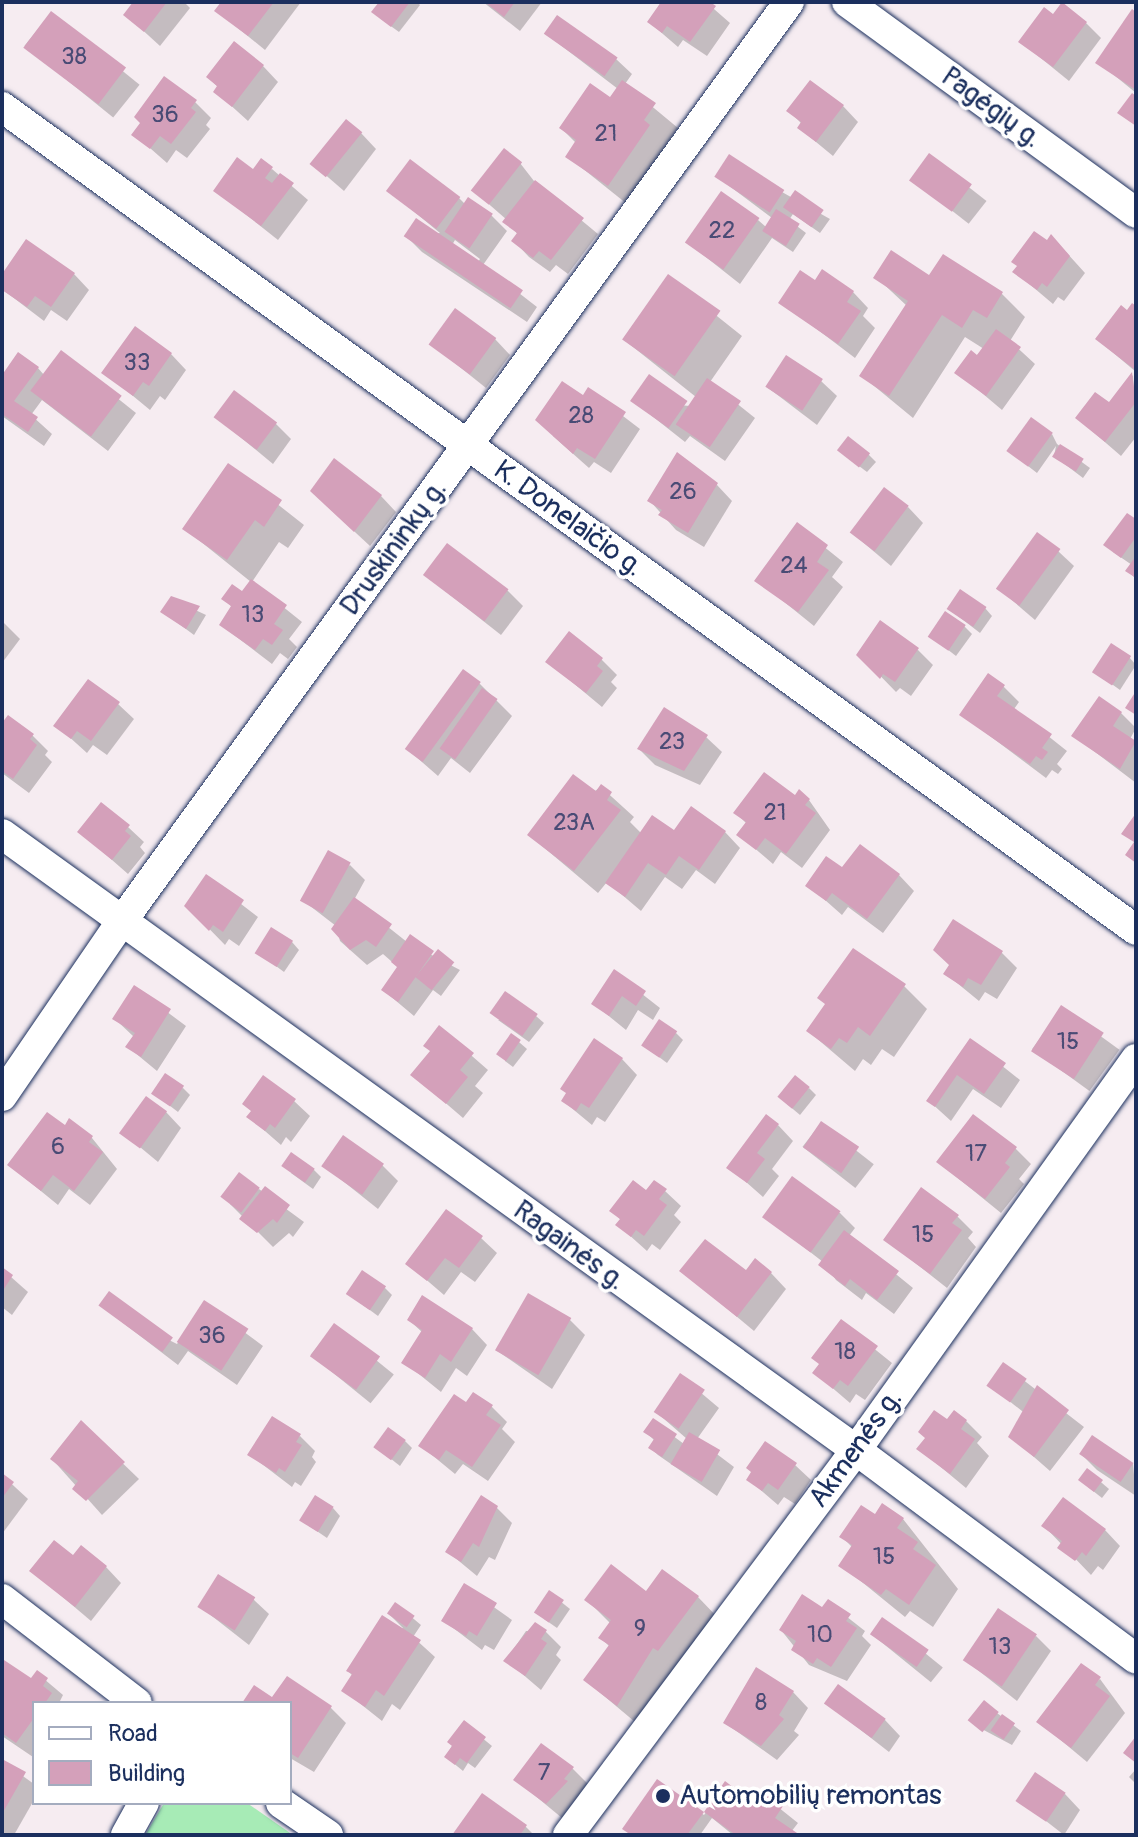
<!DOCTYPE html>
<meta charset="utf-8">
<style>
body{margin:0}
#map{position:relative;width:1138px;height:1837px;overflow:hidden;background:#f6ecf1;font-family:Pangolin,sans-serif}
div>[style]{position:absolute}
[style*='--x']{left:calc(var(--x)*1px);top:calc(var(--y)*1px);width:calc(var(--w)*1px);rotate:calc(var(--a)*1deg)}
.green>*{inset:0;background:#a7ebb6}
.shadow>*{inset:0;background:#0003;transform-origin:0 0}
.building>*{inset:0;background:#d4a0ba;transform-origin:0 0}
.roads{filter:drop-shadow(0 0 2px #1b2f5e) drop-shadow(0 0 2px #1b2f5e)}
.minor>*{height:30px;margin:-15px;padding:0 15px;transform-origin:15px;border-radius:15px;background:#fff}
.dots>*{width:22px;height:22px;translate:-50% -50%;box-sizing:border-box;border:4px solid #fff;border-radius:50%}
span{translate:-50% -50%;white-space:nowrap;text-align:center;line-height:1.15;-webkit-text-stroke:7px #fff;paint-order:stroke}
.number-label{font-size:24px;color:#494b75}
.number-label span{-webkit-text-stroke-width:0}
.street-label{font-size:28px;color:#1b2f5e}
.poi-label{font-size:28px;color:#1b2f5e}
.left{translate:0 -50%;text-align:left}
.frame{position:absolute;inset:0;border:4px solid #1b2f5e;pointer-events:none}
.legend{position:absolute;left:32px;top:1701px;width:260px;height:104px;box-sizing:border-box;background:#fff;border:2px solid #a4acbf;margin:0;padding:10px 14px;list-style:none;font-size:24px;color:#1b2f5e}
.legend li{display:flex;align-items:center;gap:16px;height:40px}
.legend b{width:40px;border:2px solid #a4acbf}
</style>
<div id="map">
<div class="green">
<i style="clip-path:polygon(164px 1803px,247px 1803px,293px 1835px,145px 1835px)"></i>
</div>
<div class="shadow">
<i style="clip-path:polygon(136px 2px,184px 2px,190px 8px,160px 46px,126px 15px)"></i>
<i style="clip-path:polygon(223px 2px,301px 2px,265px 50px,217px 11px)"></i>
<i style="clip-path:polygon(382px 2px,417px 2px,420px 5px,399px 32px,381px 19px)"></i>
<i style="clip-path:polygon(483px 2px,542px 2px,520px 31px)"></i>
<i style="clip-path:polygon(664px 2px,706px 2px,730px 23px,707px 56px,683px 40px,678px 47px,649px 22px)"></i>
<i style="left:51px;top:13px;width:114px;height:42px;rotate:39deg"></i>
<i style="clip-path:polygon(1136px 14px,1136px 93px,1098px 62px)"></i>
<i style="clip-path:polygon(1054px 16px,1086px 23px,1101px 38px,1069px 81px,1021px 42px)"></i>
<i style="clip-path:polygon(546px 34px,616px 59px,632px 74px,625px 84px,678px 128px,667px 144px,672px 149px,632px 208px,567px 156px,576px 143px,561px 128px,611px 99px,618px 89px)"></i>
<i style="clip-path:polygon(263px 66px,278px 82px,248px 121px,216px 92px,219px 88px,208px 77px)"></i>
<i style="clip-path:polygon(195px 102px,211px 118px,206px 125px,210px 129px,187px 158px,176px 150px,167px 163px,134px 134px)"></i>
<i style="clip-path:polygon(843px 106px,858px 122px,833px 156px,799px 128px,802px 124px,789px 111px)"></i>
<i style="clip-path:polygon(361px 133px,376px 149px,344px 191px,314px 165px)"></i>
<i style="left:929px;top:156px;width:73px;height:29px;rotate:38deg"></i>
<i style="clip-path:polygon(520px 163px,534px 181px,598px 234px,568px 274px,556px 265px,550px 272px,529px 257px,514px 241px,518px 235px,507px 220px,475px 192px)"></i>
<i style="clip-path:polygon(272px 169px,308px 200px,278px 240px,215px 190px)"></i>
<i style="clip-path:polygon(716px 176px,782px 192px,830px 219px,820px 233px,793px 214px,789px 220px,806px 233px,793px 252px,772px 238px,740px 284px,688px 243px,758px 220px,766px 227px,772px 218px)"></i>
<i style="clip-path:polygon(evenodd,389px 191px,459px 198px,465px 204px,469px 199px,492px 216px,507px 231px,483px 265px,537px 307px,527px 322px,422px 252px,406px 236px,440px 233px,389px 191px,455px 240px,480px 259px,478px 262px,452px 245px,455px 240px)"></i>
<i style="clip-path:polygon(1066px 252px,1085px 273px,1064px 301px,1058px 297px,1053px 304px,1015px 272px)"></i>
<i style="clip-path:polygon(944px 256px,1002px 294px,1025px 317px,1010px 341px,1035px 364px,1002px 410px,957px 372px,984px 349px,965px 337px,913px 418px,862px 376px,907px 306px,876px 277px,930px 278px)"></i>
<i style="clip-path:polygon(74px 274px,89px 290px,67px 321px,51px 310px,44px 321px,2px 289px,2px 278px)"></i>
<i style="clip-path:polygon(668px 277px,742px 336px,710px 382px,755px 418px,725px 461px,690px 436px,685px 442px,633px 401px,690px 406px,696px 397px,623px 339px)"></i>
<i style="clip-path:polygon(815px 283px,853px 292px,868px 308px,863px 316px,875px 328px,855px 358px,781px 302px)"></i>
<i style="clip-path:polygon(1133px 306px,1136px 308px,1136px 372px,1097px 339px)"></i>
<i style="clip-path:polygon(495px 339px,510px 355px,486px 388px,431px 344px)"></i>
<i style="clip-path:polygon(61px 353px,136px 413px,108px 451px,42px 400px,31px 415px,52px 434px,44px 446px,2px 416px,2px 378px,38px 368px,44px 375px)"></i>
<i style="clip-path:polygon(171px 354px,186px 370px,165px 400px,160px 396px,150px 410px,104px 372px)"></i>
<i style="clip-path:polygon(1133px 375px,1136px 437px,1121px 456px,1077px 418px,1109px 405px)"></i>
<i style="clip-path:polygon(821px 381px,837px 396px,817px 425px,767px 387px)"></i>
<i style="clip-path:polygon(589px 390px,640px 429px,611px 473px,594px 462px,589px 468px,553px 436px)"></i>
<i style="clip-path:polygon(216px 417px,276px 424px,291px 439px,273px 464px)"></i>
<i style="clip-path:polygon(1052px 434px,1057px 444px,1090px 468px,1083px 478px,1054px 456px,1056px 446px,1037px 473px,1010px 452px)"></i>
<i style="clip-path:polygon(868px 454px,876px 462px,867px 472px,847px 457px)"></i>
<i style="clip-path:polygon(229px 466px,304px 525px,288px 548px,279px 542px,252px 582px,302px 622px,289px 639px,297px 647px,288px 659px,280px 653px,272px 664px,221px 625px,233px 608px,224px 599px,242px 594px,251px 582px,185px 529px)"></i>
<i style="clip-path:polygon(717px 485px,732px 501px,704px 547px,676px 530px,650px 501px)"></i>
<i style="clip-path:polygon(381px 496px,396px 512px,370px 546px,328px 507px)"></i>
<i style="clip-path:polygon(908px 507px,923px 523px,891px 566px,852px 533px)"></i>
<i style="clip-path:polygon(1136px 522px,1136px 579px,1128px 571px,1132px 565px,1113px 552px)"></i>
<i style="clip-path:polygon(797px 525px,843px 562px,832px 577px,843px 587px,814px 626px,757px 580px)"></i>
<i style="clip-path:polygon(1058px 551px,1074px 566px,1035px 620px,999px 589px)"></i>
<i style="clip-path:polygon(426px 576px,507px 590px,523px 606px,501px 635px)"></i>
<i style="clip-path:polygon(172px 599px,206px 615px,194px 635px,163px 612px)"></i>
<i style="clip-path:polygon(985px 608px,992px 616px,980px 633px,949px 609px)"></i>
<i style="clip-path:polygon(2px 621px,20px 639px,2px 663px)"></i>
<i style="clip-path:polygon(962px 624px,972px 634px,956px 656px,930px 636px)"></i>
<i style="clip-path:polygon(918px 650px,933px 665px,911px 696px,900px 688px,896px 692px,859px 654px)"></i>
<i style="clip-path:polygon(1129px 657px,1136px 665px,1120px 690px,1095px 672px)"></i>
<i style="clip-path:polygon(601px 659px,617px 675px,611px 682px,617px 688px,602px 707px,548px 662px)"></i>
<i style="clip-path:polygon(479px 683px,512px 716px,470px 773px,451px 758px,438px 776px,407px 749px)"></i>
<i style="clip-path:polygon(1003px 686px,1019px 702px,1014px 709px,1067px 751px,1057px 764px,1062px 769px,1058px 774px,1052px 770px,1046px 778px,962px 715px)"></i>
<i style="clip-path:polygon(118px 704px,134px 719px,107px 755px,93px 745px,87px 753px,56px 725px)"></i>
<i style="clip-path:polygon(1121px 713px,1136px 728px,1130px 739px,1136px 743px,1136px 783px,1074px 736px)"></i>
<i style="clip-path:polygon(2px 727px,32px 735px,48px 751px,45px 755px,52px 762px,29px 793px,2px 773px)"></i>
<i style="clip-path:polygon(706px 737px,722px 752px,700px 785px,655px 765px,639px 749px)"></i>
<i style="clip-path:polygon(601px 787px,634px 817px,630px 822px,642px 834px,725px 832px,740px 848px,715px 884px,696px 870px,682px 889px,665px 877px,641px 911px,607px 882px,598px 893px,529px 835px)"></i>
<i style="clip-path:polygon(795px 798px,809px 800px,830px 830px,802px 868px,781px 852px,773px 864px,739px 835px,747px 824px,736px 813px)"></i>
<i style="clip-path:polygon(128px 827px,144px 842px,140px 847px,145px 853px,128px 874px,79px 831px)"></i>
<i style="clip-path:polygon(350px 865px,365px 880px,354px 900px,407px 942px,460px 970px,441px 996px,433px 990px,414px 1016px,383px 990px,399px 968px,383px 954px,367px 965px,340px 941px,336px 926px,301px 899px)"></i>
<i style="clip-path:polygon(843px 870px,899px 875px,914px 891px,883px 933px,848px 907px,842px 915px,808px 885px)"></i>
<i style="clip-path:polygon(206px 877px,258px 917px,239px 946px,229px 939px,225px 945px,187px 906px)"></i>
<i style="clip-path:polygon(292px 942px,299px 950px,284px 972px,257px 952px)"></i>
<i style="clip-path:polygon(1001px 952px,1017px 968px,997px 999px,985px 992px,979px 1001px,946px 974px,951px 966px)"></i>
<i style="clip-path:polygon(614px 972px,660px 1008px,653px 1020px,638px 1010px,626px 1030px,594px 1004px)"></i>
<i style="clip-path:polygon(904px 986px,927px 1009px,894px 1057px,882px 1049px,871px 1065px,863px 1059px,855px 1071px,808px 1031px)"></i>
<i style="clip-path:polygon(135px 988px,186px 1026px,157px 1071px,128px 1047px,134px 1037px,115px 1019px)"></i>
<i style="left:1062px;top:1008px;width:71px;height:51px;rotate:36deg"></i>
<i style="clip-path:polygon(536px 1016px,544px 1023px,529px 1042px,498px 1020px)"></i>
<i style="clip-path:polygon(440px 1028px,488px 1070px,475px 1086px,483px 1093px,463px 1118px,413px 1075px,432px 1051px)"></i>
<i style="clip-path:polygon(676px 1033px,683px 1040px,667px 1063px,643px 1045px)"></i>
<i style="clip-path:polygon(512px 1036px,527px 1049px,513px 1067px,505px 1061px)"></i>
<i style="clip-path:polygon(971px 1041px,1020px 1080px,1001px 1108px,973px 1089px,951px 1121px,929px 1101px)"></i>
<i style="clip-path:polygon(622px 1059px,637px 1075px,605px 1122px,597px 1117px,592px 1125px,563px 1101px)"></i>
<i style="clip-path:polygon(183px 1088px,190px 1095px,178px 1112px,153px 1093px)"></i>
<i style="clip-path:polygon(809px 1088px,816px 1095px,800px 1115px,787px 1104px)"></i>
<i style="clip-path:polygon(294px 1101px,310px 1116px,291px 1142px,286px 1137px,281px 1145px,249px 1117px)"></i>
<i style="clip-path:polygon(166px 1112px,181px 1128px,158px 1162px,123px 1133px)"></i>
<i style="left:821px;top:1123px;width:67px;height:30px;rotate:38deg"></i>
<i style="clip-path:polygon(778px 1125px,793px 1141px,772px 1169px,779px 1176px,763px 1197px,729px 1167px)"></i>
<i style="clip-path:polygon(65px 1128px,92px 1138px,117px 1169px,90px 1205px,69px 1189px,58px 1205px,9px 1165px)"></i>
<i style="clip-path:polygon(1015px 1148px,1031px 1164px,1019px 1179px,1024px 1184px,1001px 1213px,938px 1162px)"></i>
<i style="clip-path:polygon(382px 1165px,398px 1181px,378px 1209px,324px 1166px)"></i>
<i style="clip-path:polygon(314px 1170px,321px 1177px,313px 1189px,291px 1173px)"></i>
<i style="clip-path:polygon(259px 1189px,304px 1222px,293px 1237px,289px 1233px,273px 1247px,230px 1204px)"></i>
<i style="clip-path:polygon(665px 1191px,681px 1206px,674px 1215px,681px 1222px,660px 1250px,652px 1244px,647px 1251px,618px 1225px,621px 1220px,612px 1211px,646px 1193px)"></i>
<i style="clip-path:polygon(840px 1213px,855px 1228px,849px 1236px,913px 1288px,894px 1314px,866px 1293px,862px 1300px,836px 1280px,823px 1262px,765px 1217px)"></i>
<i style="clip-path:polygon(957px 1216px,973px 1232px,968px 1238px,976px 1247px,947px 1288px,886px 1240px)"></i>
<i style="clip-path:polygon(481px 1238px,497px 1253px,475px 1282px,461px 1272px,444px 1295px,408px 1264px)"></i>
<i style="clip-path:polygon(2px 1269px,28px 1292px,12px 1315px,2px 1307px)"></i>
<i style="clip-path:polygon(682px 1271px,771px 1273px,786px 1289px,754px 1331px)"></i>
<i style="clip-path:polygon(385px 1288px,392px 1295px,378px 1316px,348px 1294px)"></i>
<i style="clip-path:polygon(205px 1303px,263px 1346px,237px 1385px,188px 1351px,178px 1365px,101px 1306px,177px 1344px)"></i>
<i style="clip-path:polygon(569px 1319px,585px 1335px,552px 1389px,496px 1350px)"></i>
<i style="clip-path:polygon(409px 1320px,472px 1329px,487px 1345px,467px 1376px,456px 1368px,441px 1392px,404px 1362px,423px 1333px)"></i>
<i style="clip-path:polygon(841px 1322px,892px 1363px,865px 1400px,856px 1394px,850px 1403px,815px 1373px)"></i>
<i style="left:334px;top:1326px;width:77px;height:37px;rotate:39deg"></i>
<i style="clip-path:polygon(1004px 1365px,1084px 1427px,1050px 1471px,1011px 1437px,1027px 1415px,989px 1385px)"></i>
<i style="clip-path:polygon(681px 1376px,719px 1408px,697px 1439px,734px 1467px,717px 1496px,658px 1455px,651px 1448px,655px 1441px,646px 1432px,653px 1421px,684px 1444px,687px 1439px,656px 1412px)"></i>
<i style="clip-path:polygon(467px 1405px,491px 1406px,507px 1422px,502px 1429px,515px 1442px,488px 1481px,463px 1464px,455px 1474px,421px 1446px)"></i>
<i style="clip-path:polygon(948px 1421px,966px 1421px,982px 1437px,977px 1443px,989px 1456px,966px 1488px,919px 1449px)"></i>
<i style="clip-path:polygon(81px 1423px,139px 1479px,102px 1515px,52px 1459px)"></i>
<i style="clip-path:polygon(300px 1436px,315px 1451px,312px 1457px,316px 1462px,301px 1486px,295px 1482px,292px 1487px,250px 1455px)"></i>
<i style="clip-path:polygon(405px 1441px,412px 1448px,400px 1466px,376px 1447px)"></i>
<i style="clip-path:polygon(1081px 1454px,1133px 1464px,1136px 1496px,1097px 1470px)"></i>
<i style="clip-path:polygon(795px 1465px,811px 1480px,795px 1504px,784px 1497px,778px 1505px,749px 1480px)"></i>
<i style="clip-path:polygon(1088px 1471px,1109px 1489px,1102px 1498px,1088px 1487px)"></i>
<i style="clip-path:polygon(2px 1475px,28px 1499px,2px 1534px)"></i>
<i style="clip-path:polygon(496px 1507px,512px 1523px,495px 1560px,489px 1557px,477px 1576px,448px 1552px)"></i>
<i style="clip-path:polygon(333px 1508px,340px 1516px,327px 1538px,302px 1521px)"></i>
<i style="clip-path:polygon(875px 1517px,903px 1519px,958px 1589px,933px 1627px,910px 1611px,905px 1617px,841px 1565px,853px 1548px,842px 1537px)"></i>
<i style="clip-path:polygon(1044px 1526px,1105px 1530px,1120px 1546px,1103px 1570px,1098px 1566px,1091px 1575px)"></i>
<i style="clip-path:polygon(106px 1567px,121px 1583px,91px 1621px,32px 1571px)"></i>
<i style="clip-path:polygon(464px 1586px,512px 1620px,494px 1650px,485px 1645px,482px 1650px,444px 1621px)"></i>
<i style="clip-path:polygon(550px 1593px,570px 1609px,557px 1628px,544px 1619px)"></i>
<i style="clip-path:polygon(647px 1593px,698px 1597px,721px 1621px,641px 1727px,585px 1680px,610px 1647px,601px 1638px,611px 1624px,587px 1600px)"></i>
<i style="clip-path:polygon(253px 1599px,269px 1614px,249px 1645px,199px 1606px)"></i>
<i style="clip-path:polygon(828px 1602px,865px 1631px,862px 1636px,871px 1645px,847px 1681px,809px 1665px,781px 1630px,823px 1610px)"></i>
<i style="clip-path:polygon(396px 1604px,421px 1625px,413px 1637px,435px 1657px,400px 1710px,392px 1704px,382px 1721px,343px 1690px,353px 1676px,348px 1671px,403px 1628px,389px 1614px)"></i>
<i style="left:883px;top:1619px;width:77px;height:19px;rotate:39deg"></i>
<i style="clip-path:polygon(526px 1631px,546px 1632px,561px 1647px,556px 1655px,561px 1660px,541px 1690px,506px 1660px)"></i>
<i style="clip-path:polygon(1036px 1636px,1051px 1651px,1017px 1701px,965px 1660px)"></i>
<i style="clip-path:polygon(4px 1663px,31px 1681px,37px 1673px,63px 1695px,59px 1703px,34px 1703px,33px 1757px,2px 1736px)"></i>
<i style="clip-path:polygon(1100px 1679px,1125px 1713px,1087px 1762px,1039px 1722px)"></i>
<i style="clip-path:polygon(793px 1692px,808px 1708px,794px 1731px,799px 1735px,777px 1760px,725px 1723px)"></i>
<i style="clip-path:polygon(273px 1700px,331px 1708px,346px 1723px,314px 1772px,290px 1758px,290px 1703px,244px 1703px)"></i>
<i style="clip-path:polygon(826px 1703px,885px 1720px,900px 1736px,889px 1752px)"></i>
<i style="clip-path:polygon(997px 1713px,1021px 1731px,1012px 1745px,978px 1727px)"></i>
<i style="clip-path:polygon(464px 1723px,492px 1746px,475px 1768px,468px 1763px,463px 1771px,446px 1757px)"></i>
<i style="clip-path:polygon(2px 1761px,34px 1784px,34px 1800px,14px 1835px,2px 1835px)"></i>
<i style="clip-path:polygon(572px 1768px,588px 1784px,562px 1818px,516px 1780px)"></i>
<i style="clip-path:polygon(1136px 1769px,1136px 1784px,1129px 1777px)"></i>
<i style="clip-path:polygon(658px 1782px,704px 1815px,726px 1784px,751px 1802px,758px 1791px,798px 1823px,791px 1832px,796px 1835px,733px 1835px,712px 1818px,700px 1835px,631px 1835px)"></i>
<i style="clip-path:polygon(1065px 1794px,1080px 1810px,1064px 1835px,1019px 1800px)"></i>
<i style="clip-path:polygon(483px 1796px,526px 1827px,534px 1835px,455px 1835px)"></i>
</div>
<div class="building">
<i style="clip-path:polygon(133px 2px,167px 2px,144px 32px,123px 15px)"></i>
<i style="clip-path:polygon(221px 2px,274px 2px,248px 36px,214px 11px)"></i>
<i style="clip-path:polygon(379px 2px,410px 2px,391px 27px,371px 12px)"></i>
<i style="clip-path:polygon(485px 2px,515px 2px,504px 17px)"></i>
<i style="clip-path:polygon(661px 2px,710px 2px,716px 6px,690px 42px,667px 26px,662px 33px,647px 22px)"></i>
<i style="clip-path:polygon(1062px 2px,1087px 22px,1053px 67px,1018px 42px,1044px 7px,1053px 14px)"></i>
<i style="clip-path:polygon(1132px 9px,1136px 12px,1136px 90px,1095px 63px)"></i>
<i style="left:51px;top:11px;width:94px;height:46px;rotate:37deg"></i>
<i style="left:557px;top:15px;width:74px;height:23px;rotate:35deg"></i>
<i style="clip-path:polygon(234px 41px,264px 65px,232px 107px,213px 92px,217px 86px,206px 77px)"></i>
<i style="clip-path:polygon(164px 76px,197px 100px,191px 108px,196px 112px,171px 144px,160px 136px,150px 149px,131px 135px,140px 123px,134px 117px)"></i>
<i style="clip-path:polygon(622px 80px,656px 103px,644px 120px,650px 125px,608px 186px,565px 157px,576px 140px,559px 128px,590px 83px,610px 97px)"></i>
<i style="clip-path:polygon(810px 80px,844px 105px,816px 142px,797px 128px,801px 122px,786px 111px)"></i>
<i style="clip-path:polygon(1132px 93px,1136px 96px,1136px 126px,1117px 113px)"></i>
<i style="left:346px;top:119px;width:21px;height:58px;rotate:39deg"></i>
<i style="left:504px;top:148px;width:23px;height:54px;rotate:38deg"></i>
<i style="left:929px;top:153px;width:53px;height:34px;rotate:36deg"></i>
<i style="left:729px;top:154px;width:66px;height:27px;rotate:33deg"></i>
<i style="clip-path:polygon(237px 157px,253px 169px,261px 158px,273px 167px,265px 178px,272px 183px,280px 173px,294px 183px,261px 226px,213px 191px)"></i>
<i style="left:410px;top:159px;width:63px;height:40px;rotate:37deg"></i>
<i style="clip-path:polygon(535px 180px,584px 218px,551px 260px,539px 251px,533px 258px,511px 241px,517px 233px,502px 222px)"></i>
<i style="left:795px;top:190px;width:35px;height:21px;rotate:35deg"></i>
<i style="left:721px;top:191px;width:47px;height:63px;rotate:35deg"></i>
<i style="left:468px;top:197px;width:30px;height:42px;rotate:34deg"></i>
<i style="left:776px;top:209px;width:28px;height:26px;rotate:32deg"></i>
<i style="left:416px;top:218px;width:129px;height:22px;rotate:34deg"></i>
<i style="clip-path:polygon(1034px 231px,1047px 240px,1051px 234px,1070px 256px,1047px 287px,1042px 283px,1037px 290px,1012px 272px,1017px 266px,1011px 262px)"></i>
<i style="clip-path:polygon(26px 239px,75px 273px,51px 307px,35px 296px,27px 307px,2px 290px,2px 274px)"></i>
<i style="clip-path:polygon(891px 250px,929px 275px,943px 254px,1003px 292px,987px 318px,973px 310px,962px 328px,942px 315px,889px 396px,859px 376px,908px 301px,873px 278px)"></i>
<i style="clip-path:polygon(822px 269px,854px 291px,847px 302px,861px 311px,838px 344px,778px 303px,800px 270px,815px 280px)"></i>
<i style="left:668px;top:274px;width:64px;height:80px;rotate:35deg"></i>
<i style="clip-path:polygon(1132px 303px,1136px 306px,1134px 369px,1095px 339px,1121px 305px,1127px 310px)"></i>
<i style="left:455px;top:308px;width:51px;height:45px;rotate:36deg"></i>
<i style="clip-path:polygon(135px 326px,172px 353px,149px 386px,143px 382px,133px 396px,101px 373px)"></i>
<i style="clip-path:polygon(996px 329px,1021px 347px,986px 396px,954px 373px,971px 350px,977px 355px)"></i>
<i style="left:61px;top:350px;width:76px;height:51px;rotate:37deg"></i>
<i style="clip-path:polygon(18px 352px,39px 367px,14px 401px,38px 417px,28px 432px,2px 414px,2px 375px)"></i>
<i style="left:786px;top:355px;width:44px;height:38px;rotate:33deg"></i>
<i style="clip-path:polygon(1132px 372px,1136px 402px,1105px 442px,1075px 418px,1095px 392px,1109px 402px)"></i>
<i style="left:649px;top:374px;width:47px;height:33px;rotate:35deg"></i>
<i style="left:707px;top:378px;width:41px;height:56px;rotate:34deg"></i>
<i style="clip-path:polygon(562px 381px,583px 395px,588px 387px,626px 412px,595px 459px,577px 448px,573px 454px,535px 420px)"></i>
<i style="left:234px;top:390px;width:54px;height:34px;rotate:37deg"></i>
<i style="left:1031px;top:417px;width:27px;height:42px;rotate:36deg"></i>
<i style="left:848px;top:436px;width:28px;height:18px;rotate:38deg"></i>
<i style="left:1060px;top:444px;width:28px;height:15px;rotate:32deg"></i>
<i style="clip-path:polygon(677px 452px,718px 483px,688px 533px,658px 515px,662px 510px,647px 501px)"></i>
<i style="clip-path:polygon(334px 458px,382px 495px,354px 532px,310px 491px)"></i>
<i style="clip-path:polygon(228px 463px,282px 500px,264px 527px,255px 520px,227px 560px,182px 529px)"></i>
<i style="left:884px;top:487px;width:31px;height:57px;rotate:37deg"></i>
<i style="clip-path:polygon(1127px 513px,1136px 519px,1136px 537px,1121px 558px,1103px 545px)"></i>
<i style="clip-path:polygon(797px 522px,828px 545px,817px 562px,829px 570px,798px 612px,754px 581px)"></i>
<i style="left:1037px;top:532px;width:29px;height:70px;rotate:36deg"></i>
<i style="left:447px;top:543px;width:77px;height:40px;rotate:37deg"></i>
<i style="clip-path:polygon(1136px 556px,1136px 578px,1125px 571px)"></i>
<i style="clip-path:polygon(251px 579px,287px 605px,274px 624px,283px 630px,272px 645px,263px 639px,255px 650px,219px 625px,231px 606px,221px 599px,232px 584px,242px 591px)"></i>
<i style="left:960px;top:589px;width:32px;height:24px;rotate:34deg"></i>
<i style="clip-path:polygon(171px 596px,200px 606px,186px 629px,160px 612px)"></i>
<i style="left:945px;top:611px;width:25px;height:31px;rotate:34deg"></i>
<i style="clip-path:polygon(880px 620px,919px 648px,895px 682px,883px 674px,880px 679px,856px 655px)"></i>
<i style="clip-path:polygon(569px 631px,603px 658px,597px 666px,603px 671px,586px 693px,545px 662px)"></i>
<i style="left:1111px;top:643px;width:24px;height:35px;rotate:33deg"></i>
<i style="left:463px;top:669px;width:22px;height:99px;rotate:36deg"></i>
<i style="clip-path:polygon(988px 673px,1005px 685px,997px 696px,1052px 734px,1042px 748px,1048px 752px,1042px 760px,1036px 756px,1030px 764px,959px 715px)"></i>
<i style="clip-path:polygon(88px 679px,120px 702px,91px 741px,77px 731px,71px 739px,53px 726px)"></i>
<i style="left:482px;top:688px;width:19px;height:74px;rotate:35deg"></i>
<i style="clip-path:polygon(1136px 691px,1136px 715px,1125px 708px)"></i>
<i style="clip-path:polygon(1099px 696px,1122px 712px,1113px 726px,1136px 741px,1120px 769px,1071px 736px)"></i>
<i style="clip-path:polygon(664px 707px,708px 735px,684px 771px,637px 749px)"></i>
<i style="clip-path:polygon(8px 715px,34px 734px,30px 739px,37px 745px,13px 779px,2px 771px,2px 723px)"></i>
<i style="clip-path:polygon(764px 772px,795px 795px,799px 789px,810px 799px,805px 805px,816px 813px,786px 854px,765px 838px,756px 850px,736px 835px,746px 822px,733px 813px)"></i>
<i style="clip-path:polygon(573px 774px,596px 791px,601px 784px,612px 792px,607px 800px,621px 810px,574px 871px,527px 835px)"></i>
<i style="clip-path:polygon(101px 802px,130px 825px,125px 831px,131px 836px,112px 860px,77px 832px)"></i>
<i style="clip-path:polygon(691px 806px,726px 831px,699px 870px,679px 856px,666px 875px,648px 863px,625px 897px,605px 883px,652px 815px,674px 830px)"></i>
<i style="clip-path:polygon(1136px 813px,1136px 863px,1125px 855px,1134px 842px,1121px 834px)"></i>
<i style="clip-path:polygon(860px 844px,900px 874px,867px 919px,832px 893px,826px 901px,805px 886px,826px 856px,842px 867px)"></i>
<i style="left:328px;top:850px;width:26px;height:58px;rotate:29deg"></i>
<i style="clip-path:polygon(206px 874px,244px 900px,223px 932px,213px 925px,209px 931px,184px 906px)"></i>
<i style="clip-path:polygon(354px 897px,392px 924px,376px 947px,366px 940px,350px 950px,331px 929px)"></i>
<i style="clip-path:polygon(953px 919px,1003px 951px,981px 985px,968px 978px,963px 987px,943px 974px,949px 965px,933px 950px)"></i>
<i style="left:271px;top:927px;width:26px;height:31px;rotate:32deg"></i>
<i style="clip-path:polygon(410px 934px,434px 951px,398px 1002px,381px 990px,397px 967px,391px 962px)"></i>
<i style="clip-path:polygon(853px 948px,906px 984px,870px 1036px,858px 1027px,847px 1043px,839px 1038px,831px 1049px,806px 1031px,825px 1004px,817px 998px)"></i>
<i style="left:438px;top:949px;width:21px;height:36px;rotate:39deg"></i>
<i style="clip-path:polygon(614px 969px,646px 991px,636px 1006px,622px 996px,609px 1016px,591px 1004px)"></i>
<i style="clip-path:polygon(134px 985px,171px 1009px,141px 1057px,125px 1047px,135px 1033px,112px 1019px)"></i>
<i style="left:505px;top:991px;width:40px;height:27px;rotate:35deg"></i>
<i style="left:1061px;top:1005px;width:51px;height:55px;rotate:33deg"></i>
<i style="left:659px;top:1019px;width:22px;height:32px;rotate:34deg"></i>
<i style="clip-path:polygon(439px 1025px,474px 1053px,460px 1070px,468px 1077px,446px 1104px,410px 1075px,430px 1051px,423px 1046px)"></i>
<i style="left:511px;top:1033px;width:12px;height:26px;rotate:35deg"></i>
<i style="clip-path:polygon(594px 1038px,623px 1058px,589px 1108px,581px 1103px,576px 1111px,561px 1101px,566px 1093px,560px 1089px)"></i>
<i style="clip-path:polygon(970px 1038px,1006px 1063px,984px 1094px,957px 1075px,935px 1107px,926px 1101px)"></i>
<i style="left:165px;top:1073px;width:23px;height:25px;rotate:34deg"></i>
<i style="clip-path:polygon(263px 1075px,296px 1099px,275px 1128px,270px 1124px,265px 1131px,246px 1117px,251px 1111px,242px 1104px)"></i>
<i style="left:795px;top:1075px;width:19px;height:28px;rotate:39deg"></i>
<i style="left:146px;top:1096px;width:26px;height:46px;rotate:36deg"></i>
<i style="clip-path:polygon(47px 1112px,65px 1125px,69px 1118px,93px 1136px,89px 1142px,103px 1152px,74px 1191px,53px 1175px,41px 1191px,7px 1165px)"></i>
<i style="clip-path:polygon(766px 1114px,779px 1124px,757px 1153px,765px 1159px,747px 1183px,726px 1168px)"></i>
<i style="clip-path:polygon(973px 1114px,1017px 1147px,1005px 1163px,1010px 1167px,985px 1199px,936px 1162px)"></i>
<i style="left:821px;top:1121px;width:46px;height:32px;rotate:34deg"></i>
<i style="left:343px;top:1135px;width:50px;height:38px;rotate:35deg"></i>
<i style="left:291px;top:1152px;width:29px;height:17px;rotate:35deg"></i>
<i style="left:239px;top:1172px;width:26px;height:31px;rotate:37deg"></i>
<i style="left:792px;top:1176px;width:60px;height:51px;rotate:36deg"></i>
<i style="clip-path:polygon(633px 1180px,646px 1190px,654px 1180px,667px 1189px,659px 1199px,667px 1205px,644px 1236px,636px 1230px,631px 1237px,615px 1225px,620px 1219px,609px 1211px)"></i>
<i style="clip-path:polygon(265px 1186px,290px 1205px,277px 1223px,273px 1219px,257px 1233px,239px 1219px)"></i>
<i style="clip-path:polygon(921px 1187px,959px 1215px,952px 1223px,962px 1230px,930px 1274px,883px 1240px)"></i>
<i style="clip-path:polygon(446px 1209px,483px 1236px,459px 1268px,445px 1258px,427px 1281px,405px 1264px)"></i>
<i style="clip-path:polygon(844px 1230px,899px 1271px,877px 1300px,850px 1279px,845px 1286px,818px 1265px)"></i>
<i style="clip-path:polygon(705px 1239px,746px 1270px,755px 1258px,772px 1272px,737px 1317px,679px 1271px)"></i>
<i style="clip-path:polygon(2px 1267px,13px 1275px,2px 1292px)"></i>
<i style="left:362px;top:1270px;width:29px;height:29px;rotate:34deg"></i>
<i style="left:109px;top:1291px;width:79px;height:18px;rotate:36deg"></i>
<i style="left:528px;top:1293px;width:50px;height:66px;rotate:30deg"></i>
<i style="clip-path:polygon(422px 1295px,473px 1328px,451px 1362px,440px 1354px,425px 1378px,401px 1363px,422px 1330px,407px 1320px)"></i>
<i style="left:204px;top:1300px;width:53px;height:50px;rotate:33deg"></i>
<i style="clip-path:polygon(841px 1319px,878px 1346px,848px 1386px,840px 1380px,833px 1389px,812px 1373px,819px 1364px,811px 1358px)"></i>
<i style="left:334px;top:1323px;width:57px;height:41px;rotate:36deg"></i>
<i style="left:1003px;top:1362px;width:29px;height:29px;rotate:35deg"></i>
<i style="left:680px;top:1373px;width:30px;height:47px;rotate:34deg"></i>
<i style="clip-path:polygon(1037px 1385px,1069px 1410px,1034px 1457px,1008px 1437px)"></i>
<i style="clip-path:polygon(473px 1392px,493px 1405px,486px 1415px,501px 1425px,472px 1467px,446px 1450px,439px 1460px,418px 1446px,454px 1394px,466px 1402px)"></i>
<i style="clip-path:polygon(934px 1410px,947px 1419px,954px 1410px,967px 1420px,961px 1429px,975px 1439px,950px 1474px,916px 1449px,925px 1438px,918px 1432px)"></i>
<i style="clip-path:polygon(272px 1416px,301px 1434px,296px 1442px,302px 1445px,285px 1472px,279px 1468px,276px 1473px,247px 1455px)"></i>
<i style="clip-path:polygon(653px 1418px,677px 1434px,662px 1457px,648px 1448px,654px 1439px,643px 1432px)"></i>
<i style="clip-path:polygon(81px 1420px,125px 1462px,86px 1501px,72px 1489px,78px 1481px,50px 1459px)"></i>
<i style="left:388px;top:1427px;width:22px;height:25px;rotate:36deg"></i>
<i style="left:689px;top:1432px;width:36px;height:37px;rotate:30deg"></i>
<i style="left:1092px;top:1435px;width:50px;height:23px;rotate:34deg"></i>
<i style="clip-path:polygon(765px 1441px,797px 1463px,778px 1490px,768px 1483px,762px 1491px,746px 1480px,751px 1472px,746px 1468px)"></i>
<i style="left:1087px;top:1468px;width:20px;height:15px;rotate:37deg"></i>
<i style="clip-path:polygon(2px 1473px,14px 1482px,2px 1498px)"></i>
<i style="left:315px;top:1495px;width:22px;height:30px;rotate:32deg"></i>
<i style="clip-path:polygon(481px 1495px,498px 1506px,479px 1547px,473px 1543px,461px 1562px,445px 1552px)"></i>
<i style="clip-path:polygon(1063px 1497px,1106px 1529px,1086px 1556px,1082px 1552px,1075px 1561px,1057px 1548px,1062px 1541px,1041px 1526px)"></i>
<i style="clip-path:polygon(882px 1503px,904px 1518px,897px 1528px,918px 1542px,913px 1549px,936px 1565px,909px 1605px,886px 1589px,881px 1595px,838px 1566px,852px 1545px,839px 1537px,861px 1505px,875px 1514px)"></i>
<i style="clip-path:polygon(54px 1540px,73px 1555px,81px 1545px,107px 1566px,75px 1607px,29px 1571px)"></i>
<i style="clip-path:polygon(611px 1564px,646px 1591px,662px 1569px,699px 1596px,658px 1651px,653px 1648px,617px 1706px,583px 1680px,609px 1645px,598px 1638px,611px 1620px,584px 1600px)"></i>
<i style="left:218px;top:1574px;width:44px;height:39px;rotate:32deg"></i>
<i style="clip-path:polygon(464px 1583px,497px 1603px,477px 1636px,469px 1631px,466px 1636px,441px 1621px)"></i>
<i style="left:549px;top:1590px;width:18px;height:27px;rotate:34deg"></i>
<i style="clip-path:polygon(802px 1594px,822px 1607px,828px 1599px,851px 1614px,846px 1621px,857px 1628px,831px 1667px,817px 1658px,813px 1664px,791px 1650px,796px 1641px,779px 1630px)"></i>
<i style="left:395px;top:1602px;width:24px;height:14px;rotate:35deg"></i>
<i style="left:998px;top:1608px;width:47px;height:63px;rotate:34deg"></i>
<i style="clip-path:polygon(382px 1615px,421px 1640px,384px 1696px,376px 1690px,365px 1707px,341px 1691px,352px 1674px,346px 1671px)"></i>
<i style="left:882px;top:1617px;width:57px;height:21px;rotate:35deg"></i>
<i style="clip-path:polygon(535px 1622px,547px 1630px,541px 1639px,547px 1643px,525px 1676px,503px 1661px)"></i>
<i style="clip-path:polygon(4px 1660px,31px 1678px,37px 1670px,48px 1678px,43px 1686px,52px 1693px,45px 1703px,34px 1703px,34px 1718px,16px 1743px,2px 1733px)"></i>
<i style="clip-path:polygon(1081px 1663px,1101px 1677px,1095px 1685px,1110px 1696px,1071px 1748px,1036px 1722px)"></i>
<i style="clip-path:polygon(756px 1667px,794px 1691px,779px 1715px,784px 1719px,761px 1746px,723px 1723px)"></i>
<i style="clip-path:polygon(287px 1676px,332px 1706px,298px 1758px,290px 1753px,290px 1703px,242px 1703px,254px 1685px,272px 1697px)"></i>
<i style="left:838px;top:1684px;width:59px;height:24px;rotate:36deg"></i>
<i style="left:984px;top:1700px;width:19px;height:26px;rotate:39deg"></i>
<i style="left:1002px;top:1714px;width:16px;height:20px;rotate:35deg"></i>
<i style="clip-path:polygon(464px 1720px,486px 1737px,467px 1763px,460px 1758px,455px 1765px,444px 1757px,452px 1746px,447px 1742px)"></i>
<i style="clip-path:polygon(1136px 1736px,1136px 1763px,1123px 1753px)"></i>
<i style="clip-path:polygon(541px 1743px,574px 1767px,564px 1779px,568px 1781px,546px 1804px,513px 1780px)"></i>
<i style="clip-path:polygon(2px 1759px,26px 1772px,2px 1814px)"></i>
<i style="left:1035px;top:1772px;width:37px;height:35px;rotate:34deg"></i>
<i style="clip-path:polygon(657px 1779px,704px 1812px,687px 1835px,631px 1835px,622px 1829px)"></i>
<i style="clip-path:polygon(725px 1781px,750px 1800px,758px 1788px,783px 1806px,775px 1818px,800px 1835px,736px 1835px,704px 1812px)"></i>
<i style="clip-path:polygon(482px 1793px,527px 1825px,520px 1835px,452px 1835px)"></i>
</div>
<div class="roads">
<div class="minor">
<i style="--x:847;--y:2;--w:358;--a:36.1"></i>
<i style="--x:2;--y:107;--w:1401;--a:35.97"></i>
<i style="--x:2;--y:834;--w:1053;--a:35.8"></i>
<i style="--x:856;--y:1450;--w:349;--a:36.7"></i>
<i style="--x:2;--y:1096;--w:212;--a:-55.6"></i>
<i style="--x:122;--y:921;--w:1136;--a:-54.03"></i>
<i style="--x:2;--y:1599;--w:170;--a:37.6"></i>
<i style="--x:281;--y:1803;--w:57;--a:34.2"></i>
<i style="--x:126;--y:1835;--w:37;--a:-61"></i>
<i style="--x:568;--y:1835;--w:481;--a:-53.2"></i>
<i style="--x:856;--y:1450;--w:481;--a:-54.4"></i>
</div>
</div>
<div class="dots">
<i style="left:663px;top:1796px;background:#1b2f5e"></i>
</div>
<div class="number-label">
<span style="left:74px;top:57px">38</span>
<span style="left:165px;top:115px">36</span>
<span style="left:606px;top:134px">21</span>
<span style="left:722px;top:231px">22</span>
<span style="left:137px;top:363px">33</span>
<span style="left:581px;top:416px">28</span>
<span style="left:683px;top:492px">26</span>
<span style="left:794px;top:566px">24</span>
<span style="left:253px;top:615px">13</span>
<span style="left:672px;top:742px">23</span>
<span style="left:775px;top:813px">21</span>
<span style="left:574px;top:823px">23A</span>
<span style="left:1068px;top:1042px">15</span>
<span style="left:58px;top:1147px">6</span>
<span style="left:976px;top:1154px">17</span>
<span style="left:923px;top:1235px">15</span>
<span style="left:212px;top:1336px">36</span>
<span style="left:845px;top:1352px">18</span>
<span style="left:884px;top:1557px">15</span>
<span style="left:640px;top:1629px">9</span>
<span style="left:820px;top:1635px">10</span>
<span style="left:1000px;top:1647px">13</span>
<span style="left:761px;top:1703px">8</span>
<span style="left:544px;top:1773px">7</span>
</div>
<div class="street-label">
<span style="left:991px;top:108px;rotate:36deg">Pagėgių g.</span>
<span style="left:568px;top:519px;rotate:36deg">K. Donelaičio g.</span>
<span style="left:394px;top:548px;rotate:-54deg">Druskininkų g.</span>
<span style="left:569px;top:1246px;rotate:36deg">Ragainės g.</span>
<span style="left:856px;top:1449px;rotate:-54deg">Akmenės g.</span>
</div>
<div class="poi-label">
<span class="left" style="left:679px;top:1796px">Automobilių remontas</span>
</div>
<div class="frame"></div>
<ul class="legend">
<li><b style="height:10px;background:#fff"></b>Road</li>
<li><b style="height:22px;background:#d4a0ba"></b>Building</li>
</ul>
</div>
